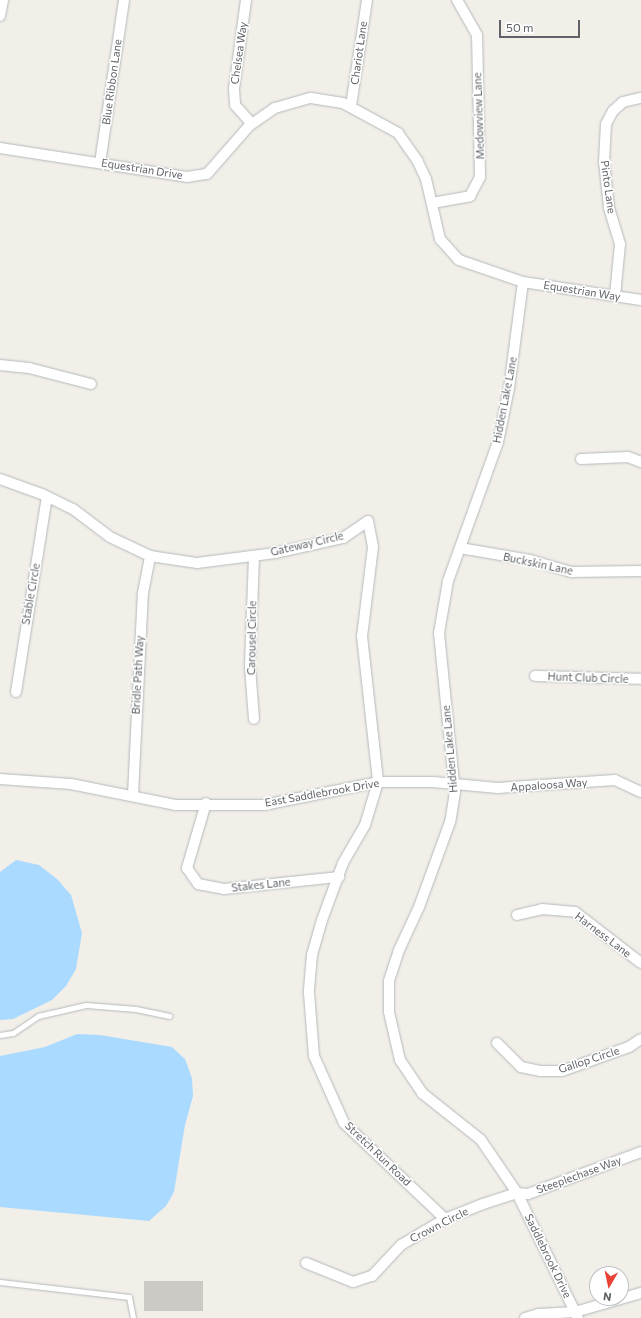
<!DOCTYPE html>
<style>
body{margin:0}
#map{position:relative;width:641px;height:1318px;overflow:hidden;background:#f1efe8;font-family:Commissioner,sans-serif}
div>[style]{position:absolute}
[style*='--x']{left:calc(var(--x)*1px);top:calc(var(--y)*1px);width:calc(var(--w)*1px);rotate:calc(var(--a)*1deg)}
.water>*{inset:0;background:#aadaff}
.building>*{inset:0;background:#cccac5;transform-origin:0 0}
.roads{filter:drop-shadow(0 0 1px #b5b8bc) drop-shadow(0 0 1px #b5b8bc)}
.lane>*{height:5px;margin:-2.5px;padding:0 2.5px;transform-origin:2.5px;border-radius:2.5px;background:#fff}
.street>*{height:10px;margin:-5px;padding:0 5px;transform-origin:5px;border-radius:5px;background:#fff}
span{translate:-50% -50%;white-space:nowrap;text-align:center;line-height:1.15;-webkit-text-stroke:3px #fff;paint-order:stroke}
.street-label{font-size:11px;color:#5f6368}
.north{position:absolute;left:589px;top:1266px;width:40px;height:40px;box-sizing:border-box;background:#fff;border:1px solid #bfc1c3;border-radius:50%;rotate:189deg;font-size:11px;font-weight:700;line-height:16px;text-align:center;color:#5f6368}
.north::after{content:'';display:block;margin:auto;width:14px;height:18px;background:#ea4335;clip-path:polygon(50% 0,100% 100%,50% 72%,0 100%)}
.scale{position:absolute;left:499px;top:20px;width:81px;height:18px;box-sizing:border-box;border:2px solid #5f6368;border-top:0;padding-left:5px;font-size:12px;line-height:14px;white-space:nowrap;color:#5f6368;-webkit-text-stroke:3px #fff;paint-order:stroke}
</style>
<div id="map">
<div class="water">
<i style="clip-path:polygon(16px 860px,39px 865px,57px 879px,71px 895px,82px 933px,76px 969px,66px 986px,52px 1000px,13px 1019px,0 1020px,0 872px)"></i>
<i style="clip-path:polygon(77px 1034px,100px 1035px,172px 1047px,185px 1059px,192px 1078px,193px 1096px,185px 1125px,174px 1192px,166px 1206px,149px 1221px,0 1207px,0 1056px,45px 1047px)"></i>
</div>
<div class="building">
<i style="left:144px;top:1281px;width:59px;height:30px"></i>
</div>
<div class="roads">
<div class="lane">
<i style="--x:0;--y:1035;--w:13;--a:-9"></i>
<i style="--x:13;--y:1033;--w:30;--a:-34"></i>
<i style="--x:38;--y:1016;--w:49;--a:-12.9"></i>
<i style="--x:86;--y:1005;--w:50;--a:4.6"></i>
<i style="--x:136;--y:1009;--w:34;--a:12"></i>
<i style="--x:0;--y:1282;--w:130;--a:6.6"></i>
<i style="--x:129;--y:1297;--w:21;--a:79"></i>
</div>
<div class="street">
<i style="--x:246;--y:0;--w:90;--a:97.7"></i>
<i style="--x:234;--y:89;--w:16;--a:86"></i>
<i style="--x:235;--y:105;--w:25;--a:48"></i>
<i style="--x:0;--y:16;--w:16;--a:-79"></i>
<i style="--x:351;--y:106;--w:107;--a:-81.4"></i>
<i style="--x:0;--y:148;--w:189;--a:8.8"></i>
<i style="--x:187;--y:177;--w:20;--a:-9"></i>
<i style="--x:207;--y:174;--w:64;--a:-48.8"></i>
<i style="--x:249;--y:126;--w:32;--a:-35"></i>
<i style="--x:275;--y:108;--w:37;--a:-16"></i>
<i style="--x:311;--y:98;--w:32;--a:9"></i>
<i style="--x:343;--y:103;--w:63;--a:28.6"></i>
<i style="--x:398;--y:133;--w:35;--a:55"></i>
<i style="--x:418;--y:162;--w:19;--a:65"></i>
<i style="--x:426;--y:179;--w:62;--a:76.9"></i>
<i style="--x:440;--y:239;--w:28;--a:48"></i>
<i style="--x:459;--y:260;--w:68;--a:19"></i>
<i style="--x:523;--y:282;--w:119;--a:8.7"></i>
<i style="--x:100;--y:163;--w:165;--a:-81.6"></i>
<i style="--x:432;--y:203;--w:39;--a:-10"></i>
<i style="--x:470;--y:196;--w:21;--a:-62"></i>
<i style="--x:480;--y:177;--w:142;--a:-91.2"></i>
<i style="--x:477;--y:35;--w:40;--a:-119.7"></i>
<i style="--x:523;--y:282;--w:107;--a:97.5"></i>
<i style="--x:509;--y:388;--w:55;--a:101.5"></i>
<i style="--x:498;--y:442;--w:148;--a:109.8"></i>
<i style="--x:448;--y:581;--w:53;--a:99.8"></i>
<i style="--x:439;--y:633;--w:160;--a:84.3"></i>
<i style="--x:455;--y:792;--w:30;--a:99"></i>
<i style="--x:450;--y:822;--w:90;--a:110"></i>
<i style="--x:419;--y:907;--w:47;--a:114.9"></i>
<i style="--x:399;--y:950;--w:33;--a:108"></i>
<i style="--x:389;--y:981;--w:31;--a:90"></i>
<i style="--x:389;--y:1012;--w:49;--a:77.1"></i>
<i style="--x:400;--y:1060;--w:40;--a:56"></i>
<i style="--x:422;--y:1093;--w:75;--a:38.5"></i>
<i style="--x:481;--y:1140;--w:64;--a:55.8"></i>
<i style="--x:517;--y:1193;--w:139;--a:64"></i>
<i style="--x:615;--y:296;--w:52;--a:-84.5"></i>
<i style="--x:620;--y:244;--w:39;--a:-107"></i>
<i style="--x:609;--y:207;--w:45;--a:-96.3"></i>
<i style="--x:604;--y:162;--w:38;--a:-87"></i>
<i style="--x:606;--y:124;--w:15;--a:-62"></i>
<i style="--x:613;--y:111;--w:13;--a:-42"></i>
<i style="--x:623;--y:102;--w:18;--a:-13"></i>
<i style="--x:0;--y:365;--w:29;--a:6"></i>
<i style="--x:29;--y:368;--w:64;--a:14.5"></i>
<i style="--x:581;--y:459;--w:47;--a:-2.4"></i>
<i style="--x:628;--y:457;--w:14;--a:21"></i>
<i style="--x:0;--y:479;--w:45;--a:19.7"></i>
<i style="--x:42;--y:494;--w:34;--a:26"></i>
<i style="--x:73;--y:509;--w:46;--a:37.1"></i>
<i style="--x:110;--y:537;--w:44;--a:25.4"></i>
<i style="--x:150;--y:556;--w:48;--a:8.5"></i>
<i style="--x:197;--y:563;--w:79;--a:-7.3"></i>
<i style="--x:275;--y:553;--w:70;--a:-12.4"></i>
<i style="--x:343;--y:538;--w:30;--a:-34"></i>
<i style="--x:368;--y:521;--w:26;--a:79"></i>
<i style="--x:373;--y:547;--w:90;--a:97"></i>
<i style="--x:362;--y:636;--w:147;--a:83.7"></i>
<i style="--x:378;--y:782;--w:45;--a:106.8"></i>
<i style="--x:365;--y:825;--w:44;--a:120.1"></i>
<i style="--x:343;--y:863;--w:61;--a:110.2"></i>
<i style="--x:322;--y:920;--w:36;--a:106"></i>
<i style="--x:312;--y:955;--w:38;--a:95"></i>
<i style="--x:309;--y:993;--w:63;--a:85.5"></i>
<i style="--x:314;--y:1056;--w:73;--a:65.9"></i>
<i style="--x:344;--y:1123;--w:139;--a:43.5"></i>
<i style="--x:460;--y:548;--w:71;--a:9.7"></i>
<i style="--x:530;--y:560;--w:43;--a:16.3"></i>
<i style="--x:571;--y:572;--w:70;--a:-0.8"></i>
<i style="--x:254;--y:556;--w:111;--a:92.1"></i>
<i style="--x:250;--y:667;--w:52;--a:85.6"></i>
<i style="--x:535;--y:676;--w:106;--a:1.6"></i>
<i style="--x:16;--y:692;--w:197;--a:-81"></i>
<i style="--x:0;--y:779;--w:71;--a:4"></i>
<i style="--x:71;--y:784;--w:106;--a:11.4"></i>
<i style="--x:175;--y:805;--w:89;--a:0"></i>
<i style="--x:264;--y:805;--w:116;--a:-11.4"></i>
<i style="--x:378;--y:782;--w:55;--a:0"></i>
<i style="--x:433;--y:782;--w:65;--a:5.3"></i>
<i style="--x:498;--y:788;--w:117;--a:-3.9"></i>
<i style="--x:615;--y:780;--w:29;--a:25"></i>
<i style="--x:133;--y:795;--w:202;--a:-87.2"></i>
<i style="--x:143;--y:593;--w:38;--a:-79"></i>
<i style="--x:206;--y:803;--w:68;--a:106.3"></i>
<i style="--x:187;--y:868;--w:19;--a:55"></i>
<i style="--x:198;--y:884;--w:26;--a:11"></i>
<i style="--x:224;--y:889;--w:116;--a:-6"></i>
<i style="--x:517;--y:915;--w:26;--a:-13"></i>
<i style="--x:542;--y:909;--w:33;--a:5"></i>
<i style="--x:575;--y:912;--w:83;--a:37.7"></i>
<i style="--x:497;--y:1043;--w:34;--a:45"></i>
<i style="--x:521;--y:1067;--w:19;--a:12"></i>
<i style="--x:540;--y:1071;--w:22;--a:0"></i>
<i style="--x:562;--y:1071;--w:71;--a:-19.7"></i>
<i style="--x:629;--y:1047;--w:14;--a:-34"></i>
<i style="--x:306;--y:1263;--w:51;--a:22"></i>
<i style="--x:353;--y:1282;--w:20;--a:-18"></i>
<i style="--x:372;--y:1276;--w:42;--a:-46.9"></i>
<i style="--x:401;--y:1245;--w:51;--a:-30.6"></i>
<i style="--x:445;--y:1219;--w:41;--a:-21.5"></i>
<i style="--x:483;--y:1204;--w:36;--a:-18"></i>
<i style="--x:517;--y:1193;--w:11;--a:5"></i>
<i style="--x:528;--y:1194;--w:121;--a:-20.4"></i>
<i style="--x:525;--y:1318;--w:15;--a:-16"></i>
<i style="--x:539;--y:1314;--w:36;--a:-3"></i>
<i style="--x:575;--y:1312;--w:69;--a:-16.1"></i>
</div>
</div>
<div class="street-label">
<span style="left:239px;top:53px;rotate:-82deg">Chelsea Way</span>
<span style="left:359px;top:53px;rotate:-82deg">Chariot Lane</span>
<span style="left:112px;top:82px;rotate:-82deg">Blue Ribbon Lane</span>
<span style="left:479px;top:116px;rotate:-92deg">Medowview Lane</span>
<span style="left:142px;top:169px;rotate:9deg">Equestrian Drive</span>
<span style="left:608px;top:187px;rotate:82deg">Pinto Lane</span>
<span style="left:582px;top:291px;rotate:9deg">Equestrian Way</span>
<span style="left:505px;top:400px;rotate:-79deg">Hidden Lake Lane</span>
<span style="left:307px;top:544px;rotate:-13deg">Gateway Circle</span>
<span style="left:538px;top:564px;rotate:12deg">Buckskin Lane</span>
<span style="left:31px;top:594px;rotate:-80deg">Stable Circle</span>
<span style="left:252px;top:638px;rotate:-89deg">Carousel Circle</span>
<span style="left:138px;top:675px;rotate:-87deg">Bridle Path Way</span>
<span style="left:588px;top:678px;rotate:2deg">Hunt Club Circle</span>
<span style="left:450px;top:749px;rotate:-95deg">Hidden Lake Lane</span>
<span style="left:549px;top:785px;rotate:-4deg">Appaloosa Way</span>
<span style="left:322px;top:793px;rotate:-10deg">East Saddlebrook Drive</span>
<span style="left:261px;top:885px;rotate:-6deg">Stakes Lane</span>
<span style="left:603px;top:935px;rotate:37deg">Harness Lane</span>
<span style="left:589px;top:1060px;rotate:-18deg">Gallop Circle</span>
<span style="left:378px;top:1154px;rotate:44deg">Stretch Run Road</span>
<span style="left:579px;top:1175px;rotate:-20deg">Steeplechase Way</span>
<span style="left:439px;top:1225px;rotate:-27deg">Crown Circle</span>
<span style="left:548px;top:1256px;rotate:64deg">Saddlebrook Drive</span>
</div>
<div class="north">N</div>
<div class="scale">50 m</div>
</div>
